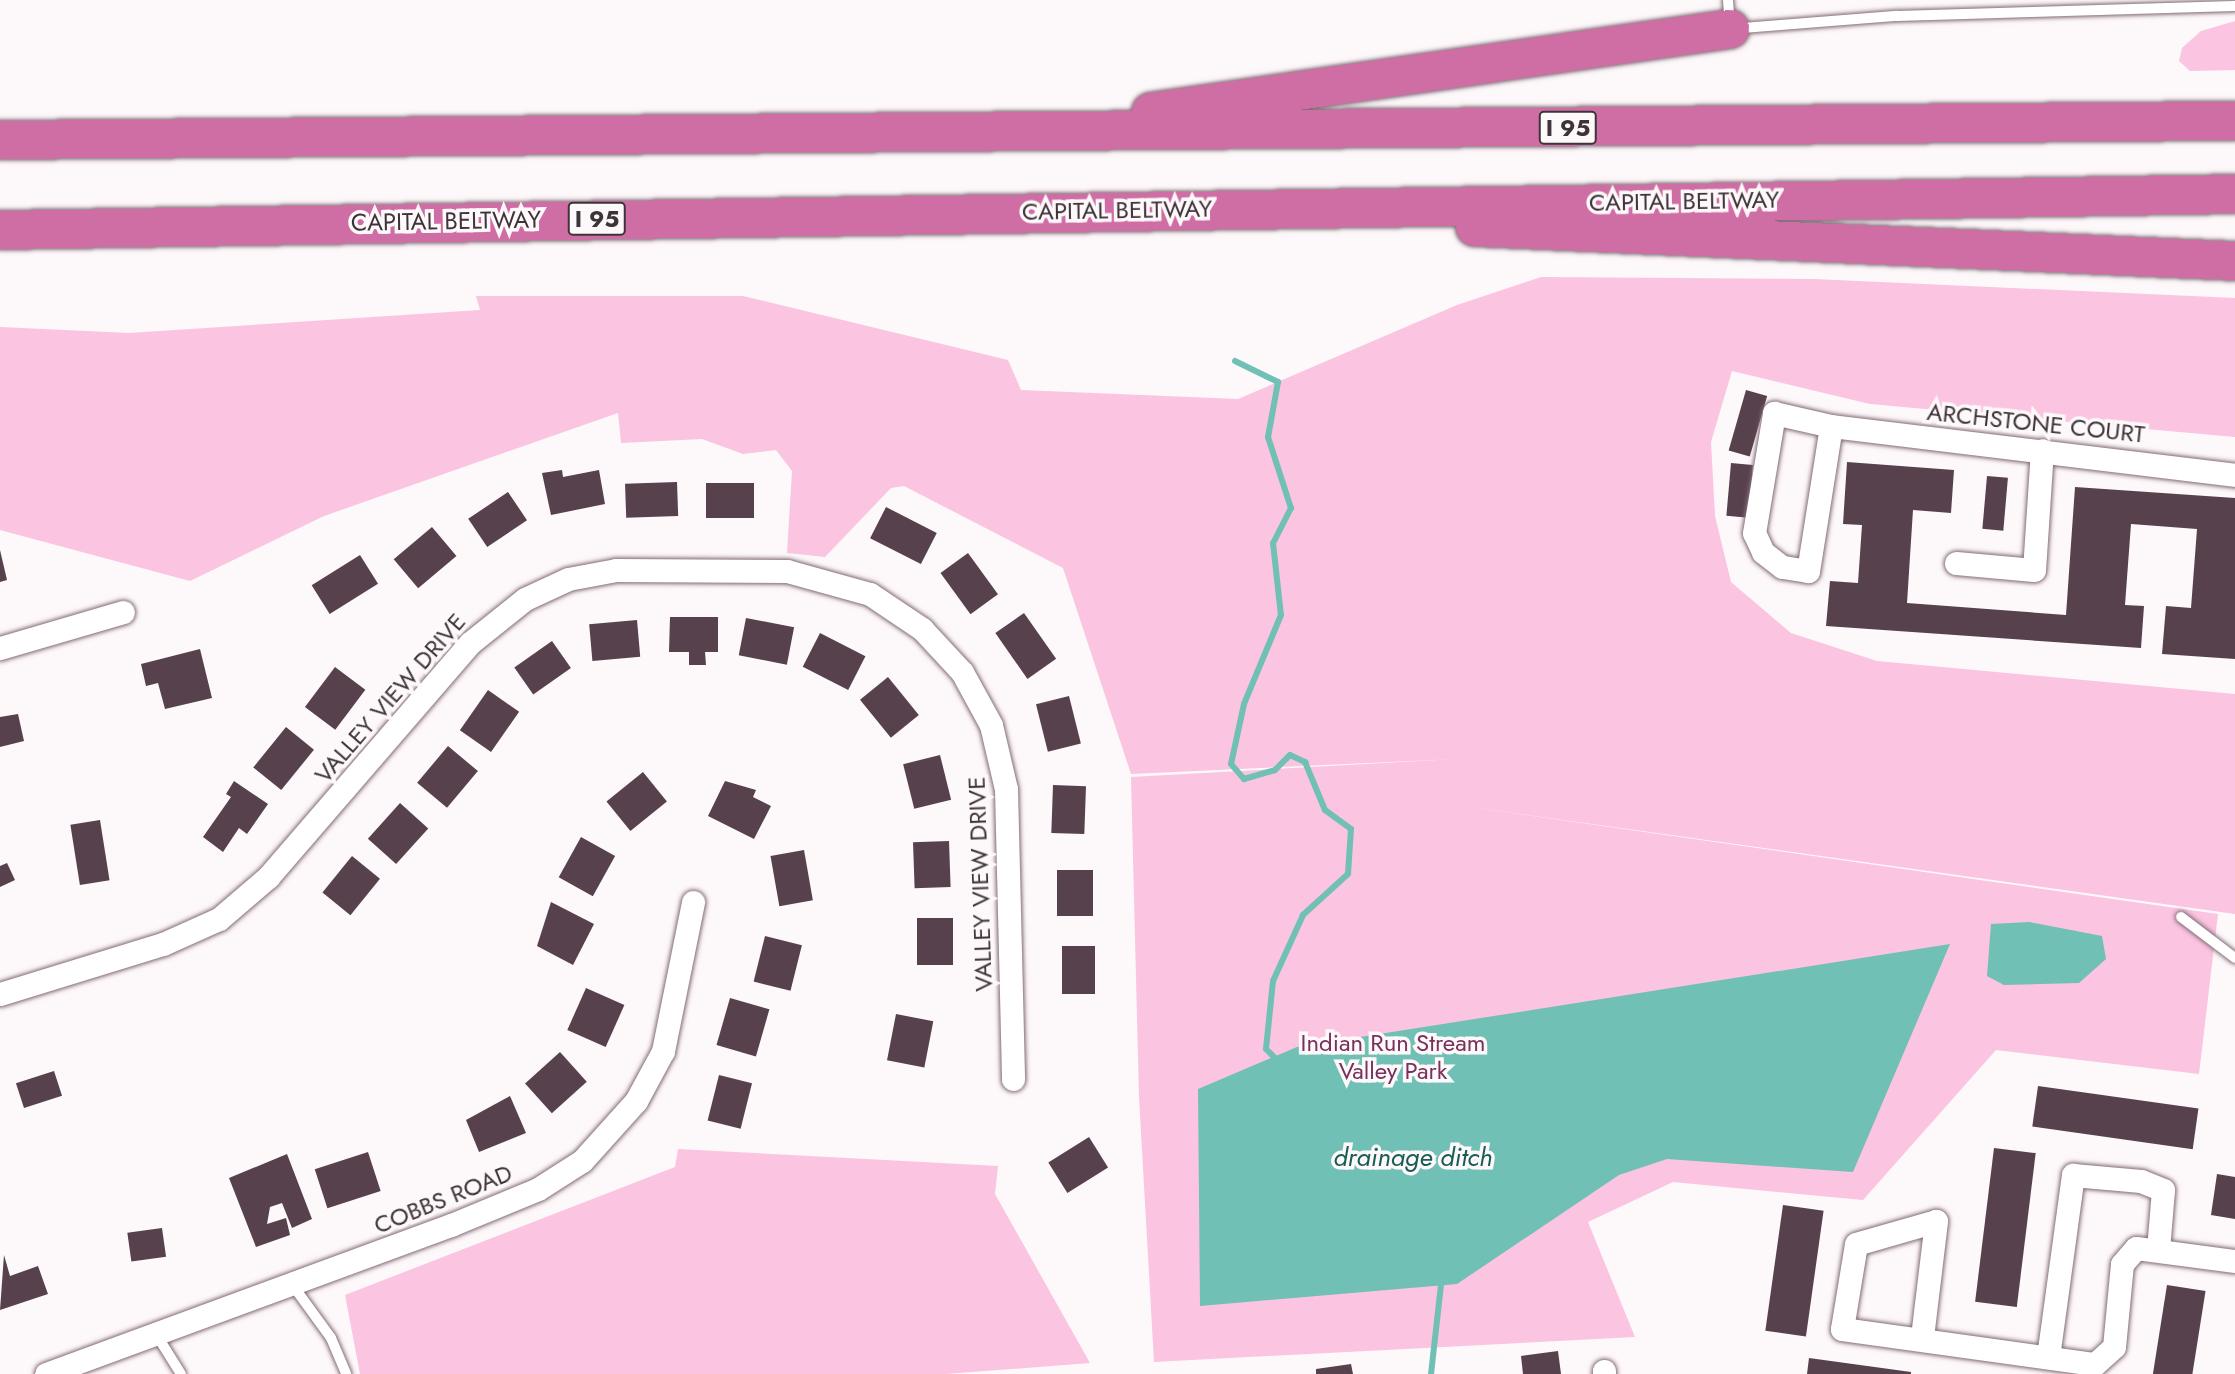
<!DOCTYPE html>
<style>
body{margin:0}
#map{position:relative;width:2235px;height:1374px;overflow:hidden;background:#fdf8fa;font-family:Jost,sans-serif}
div>[style]{position:absolute}
[style*='--x']{left:calc(var(--x)*1px);top:calc(var(--y)*1px);width:calc(var(--w)*1px);rotate:calc(var(--a)*1deg)}
.green>*{inset:0;background:#fbc4e0}
.water>*{inset:0;background:#70c0b5}
.stream>*{height:6px;margin:-3px;padding:0 3px;transform-origin:3px;border-radius:3px;background:#70c0b5}
.building>*{inset:0;background:#57414c;transform-origin:0 0}
.roads{filter:drop-shadow(0 0 2px #836b77) drop-shadow(0 0 2px #836b77)}
.service>*{height:10px;margin:-5px;padding:0 5px;transform-origin:5px;border-radius:5px;background:#fff}
.minor>*{height:23px;margin:-11.5px;padding:0 11.5px;transform-origin:11.5px;border-radius:11.5px;background:#fff}
.motorway>*{height:38px;margin:-19px;padding:0 19px;transform-origin:19px;border-radius:19px;background:#cf6ea4}
span{translate:-50% -50%;white-space:nowrap;text-align:center;line-height:1.15;-webkit-text-stroke:7px #fdf8fa;paint-order:stroke}
.shield-label span{padding:2px 5px;background:#fdf8fa;border:2px solid;border-radius:5px;-webkit-text-stroke-width:0}
.shield-label{font-size:23px;color:#3e3338;font-weight:700}
.street-label{font-size:24px;color:#3e3338}
.park-label{font-size:24px;color:#78315a}
.water-label{font-size:26px;color:#195c55;font-style:italic}
</style>
<div id="map">
<div class="green">
<i style="clip-path:polygon(2235px 21px,2235px 70px,2190px 71px,2179px 61px,2182px 48px,2201px 31px)"></i>
<i style="clip-path:polygon(1541px 277px,1814px 279px,2235px 298px,2235px 437px,1870px 404px,1732px 371px,1711px 442px,1715px 516px,1731px 582px,1791px 633px,1877px 661px,2235px 694px,2235px 914px,1449px 804px,2218px 914px,2199px 1074px,1996px 1050px,1863px 1200px,1673px 1182px,1588px 1222px,1635px 1337px,1154px 1362px,1139px 1097px,1131px 777px,1456px 759px,1131px 774px,1063px 568px,904px 486px,891px 488px,825px 557px,787px 553px,792px 471px,776px 450px,743px 454px,702px 439px,621px 443px,618px 413px,324px 516px,190px 581px,0 530px,0 327px,129px 333px,480px 310px,476px 296px,743px 296px,1008px 360px,1021px 390px,1238px 399px,1457px 305px)"></i>
<i style="clip-path:polygon(678px 1149px,998px 1166px,995px 1194px,1090px 1363px,946px 1374px,360px 1374px,345px 1295px,675px 1167px)"></i>
</div>
<div class="water">
<i style="clip-path:polygon(2029px 922px,2102px 936px,2106px 959px,2079px 983px,2004px 985px,1987px 976px,1991px 924px)"></i>
<i style="clip-path:polygon(1950px 944px,1853px 1172px,1667px 1159px,1619px 1175px,1457px 1284px,1200px 1306px,1198px 1089px,1297px 1047px)"></i>
</div>
<div class="stream">
<i style="--x:1235;--y:361;--w:48;--a:26"></i>
<i style="--x:1278;--y:382;--w:56;--a:100.3"></i>
<i style="--x:1268;--y:437;--w:75;--a:72.1"></i>
<i style="--x:1291;--y:508;--w:39;--a:117"></i>
<i style="--x:1273;--y:543;--w:72;--a:83.7"></i>
<i style="--x:1281;--y:615;--w:96;--a:112.6"></i>
<i style="--x:1244;--y:704;--w:61;--a:102.2"></i>
<i style="--x:1231;--y:764;--w:20;--a:49"></i>
<i style="--x:1244;--y:779;--w:32;--a:-16"></i>
<i style="--x:1275;--y:770;--w:21;--a:-45"></i>
<i style="--x:1290;--y:755;--w:17;--a:25"></i>
<i style="--x:1305;--y:762;--w:52;--a:67.4"></i>
<i style="--x:1325;--y:810;--w:32;--a:36"></i>
<i style="--x:1351;--y:829;--w:45;--a:93.8"></i>
<i style="--x:1348;--y:874;--w:61;--a:137.7"></i>
<i style="--x:1303;--y:915;--w:72;--a:114.4"></i>
<i style="--x:1273;--y:981;--w:68;--a:95.9"></i>
<i style="--x:1266;--y:1049;--w:18;--a:45"></i>
<i style="--x:1431;--y:1374;--w:99;--a:-83.6"></i>
</div>
<div class="building">
<i style="left:1746px;top:390px;width:22px;height:63px;rotate:16deg"></i>
<i style="clip-path:polygon(1847px 462px,1954px 470px,1951px 513px,1913px 510px,1907px 603px,2066px 615px,2075px 487px,2235px 498px,2235px 659px,2162px 654px,2166px 606px,2191px 608px,2197px 529px,2131px 524px,2125px 605px,2144px 606px,2141px 648px,1826px 626px,1830px 581px,1858px 583px,1862px 525px,1843px 524px)"></i>
<i style="left:1731px;top:463px;width:22px;height:53px;rotate:5deg"></i>
<i style="clip-path:polygon(562px 470px,563px 477px,599px 470px,605px 504px,551px 515px,542px 473px)"></i>
<i style="left:1987px;top:476px;width:21px;height:53px;rotate:5deg"></i>
<i style="left:677px;top:482px;width:34px;height:52px;rotate:88deg"></i>
<i style="left:706px;top:483px;width:48px;height:35px"></i>
<i style="left:508px;top:492px;width:34px;height:48px;rotate:56deg"></i>
<i style="left:886px;top:507px;width:57px;height:35px;rotate:27deg"></i>
<i style="left:432px;top:527px;width:38px;height:50px;rotate:50deg"></i>
<i style="clip-path:polygon(0 550px,7px 580px,0 582px)"></i>
<i style="left:968px;top:553px;width:51px;height:34px;rotate:54deg"></i>
<i style="left:360px;top:555px;width:34px;height:57px;rotate:58deg"></i>
<i style="left:1024px;top:613px;width:56px;height:35px;rotate:55deg"></i>
<i style="clip-path:polygon(670px 617px,718px 617px,718px 652px,705px 652px,706px 665px,689px 665px,689px 652px,669px 652px)"></i>
<i style="left:746px;top:618px;width:49px;height:38px;rotate:11deg"></i>
<i style="left:637px;top:620px;width:37px;height:48px;rotate:85deg"></i>
<i style="left:820px;top:633px;width:51px;height:38px;rotate:27deg"></i>
<i style="left:552px;top:641px;width:33px;height:46px;rotate:55deg"></i>
<i style="clip-path:polygon(200px 649px,212px 698px,165px 709px,158px 683px,146px 686px,141px 664px)"></i>
<i style="left:335px;top:667px;width:38px;height:50px;rotate:37deg"></i>
<i style="left:888px;top:677px;width:49px;height:36px;rotate:51deg"></i>
<i style="left:488px;top:690px;width:38px;height:49px;rotate:35deg"></i>
<i style="left:1069px;top:696px;width:49px;height:34px;rotate:76deg"></i>
<i style="clip-path:polygon(18px 714px,24px 741px,0 747px,0 717px)"></i>
<i style="left:286px;top:727px;width:36px;height:52px;rotate:39deg"></i>
<i style="left:448px;top:746px;width:39px;height:48px;rotate:40deg"></i>
<i style="left:940px;top:755px;width:46px;height:38px;rotate:76deg"></i>
<i style="left:643px;top:772px;width:38px;height:47px;rotate:51deg"></i>
<i style="clip-path:polygon(234px 781px,268px 804px,247px 834px,239px 828px,223px 852px,203px 837px,231px 797px,226px 794px)"></i>
<i style="clip-path:polygon(725px 781px,756px 790px,753px 797px,771px 806px,754px 839px,708px 816px)"></i>
<i style="left:1053px;top:785px;width:33px;height:48px;rotate:2deg"></i>
<i style="left:400px;top:803px;width:38px;height:48px;rotate:42deg"></i>
<i style="left:100px;top:820px;width:61px;height:30px;rotate:81deg"></i>
<i style="left:581px;top:837px;width:39px;height:46px;rotate:29deg"></i>
<i style="left:949px;top:841px;width:46px;height:36px;rotate:88deg"></i>
<i style="left:804px;top:850px;width:51px;height:34px;rotate:80deg"></i>
<i style="left:352px;top:856px;width:36px;height:47px;rotate:39deg"></i>
<i style="clip-path:polygon(7px 863px,15px 880px,0 887px,0 866px)"></i>
<i style="left:1057px;top:870px;width:36px;height:46px"></i>
<i style="clip-path:polygon(551px 902px,594px 924px,573px 965px,537px 946px)"></i>
<i style="left:917px;top:918px;width:36px;height:47px"></i>
<i style="left:765px;top:936px;width:38px;height:47px;rotate:14deg"></i>
<i style="left:1062px;top:946px;width:33px;height:48px"></i>
<i style="left:586px;top:988px;width:42px;height:46px;rotate:24deg"></i>
<i style="left:730px;top:998px;width:41px;height:49px;rotate:16deg"></i>
<i style="left:896px;top:1014px;width:38px;height:47px;rotate:11deg"></i>
<i style="left:560px;top:1052px;width:40px;height:47px;rotate:48deg"></i>
<i style="left:54px;top:1071px;width:26px;height:40px;rotate:72deg"></i>
<i style="left:719px;top:1075px;width:34px;height:47px;rotate:14deg"></i>
<i style="left:2038px;top:1086px;width:162px;height:41px;rotate:8deg"></i>
<i style="clip-path:polygon(510px 1096px,526px 1133px,479px 1152px,466px 1120px)"></i>
<i style="left:1089px;top:1137px;width:36px;height:48px;rotate:58deg"></i>
<i style="left:1994px;top:1148px;width:42px;height:155px;rotate:7deg"></i>
<i style="left:368px;top:1152px;width:41px;height:56px;rotate:72deg"></i>
<i style="clip-path:polygon(287px 1154px,312px 1219px,292px 1228px,282px 1203px,270px 1207px,267px 1224px,286px 1218px,290px 1235px,256px 1247px,229px 1178px)"></i>
<i style="clip-path:polygon(2217px 1174px,2235px 1177px,2235px 1219px,2211px 1215px)"></i>
<i style="left:1783px;top:1205px;width:41px;height:127px;rotate:8deg"></i>
<i style="left:162px;top:1228px;width:29px;height:35px;rotate:82deg"></i>
<i style="clip-path:polygon(4px 1255px,10px 1276px,38px 1266px,48px 1294px,0 1310px)"></i>
<i style="left:2167px;top:1285px;width:39px;height:90px;rotate:9deg"></i>
<i style="clip-path:polygon(1558px 1351px,1561px 1374px,1523px 1374px,1521px 1356px)"></i>
<i style="clip-path:polygon(1809px 1358px,1911px 1372px,1911px 1374px,1807px 1374px)"></i>
<i style="clip-path:polygon(1351px 1364px,1353px 1374px,1316px 1374px,1316px 1369px)"></i>
</div>
<div class="roads">
<div class="service">
<i style="--x:1728;--y:0;--w:29;--a:86"></i>
<i style="--x:1730;--y:29;--w:168;--a:-4.5"></i>
<i style="--x:1897;--y:16;--w:338;--a:-1.7"></i>
<i style="--x:2181;--y:917;--w:68;--a:37.2"></i>
<i style="--x:294;--y:1287;--w:63;--a:54"></i>
<i style="--x:331;--y:1338;--w:39;--a:67"></i>
<i style="--x:156;--y:1334;--w:47;--a:58"></i>
</div>
<div class="minor">
<i style="--x:1831;--y:426;--w:147;--a:99"></i>
<i style="--x:1808;--y:571;--w:26;--a:-171"></i>
<i style="--x:1782;--y:567;--w:24;--a:-142"></i>
<i style="--x:1763;--y:552;--w:21;--a:-115"></i>
<i style="--x:1754;--y:533;--w:122;--a:-80.5"></i>
<i style="--x:1774;--y:413;--w:58;--a:12.8"></i>
<i style="--x:1831;--y:426;--w:407;--a:6.9"></i>
<i style="--x:1956;--y:563;--w:78;--a:5.1"></i>
<i style="--x:2034;--y:570;--w:120;--a:-86.2"></i>
<i style="--x:0;--y:648;--w:128;--a:-16.3"></i>
<i style="--x:0;--y:994;--w:170;--a:-17.1"></i>
<i style="--x:163;--y:944;--w:61;--a:-24.1"></i>
<i style="--x:219;--y:919;--w:65;--a:-40.6"></i>
<i style="--x:268;--y:877;--w:309;--a:-49.2"></i>
<i style="--x:470;--y:643;--w:70;--a:-38.7"></i>
<i style="--x:525;--y:599;--w:47;--a:-24.9"></i>
<i style="--x:568;--y:579;--w:49;--a:-10.6"></i>
<i style="--x:616;--y:570;--w:171;--a:0.3"></i>
<i style="--x:787;--y:571;--w:86;--a:15.5"></i>
<i style="--x:870;--y:594;--w:63;--a:33.9"></i>
<i style="--x:922;--y:629;--w:59;--a:47.1"></i>
<i style="--x:962;--y:672;--w:60;--a:61.3"></i>
<i style="--x:991;--y:725;--w:66;--a:76.8"></i>
<i style="--x:1006;--y:789;--w:290;--a:88.6"></i>
<i style="--x:1922;--y:1337;--w:117;--a:-83.1"></i>
<i style="--x:1936;--y:1221;--w:83;--a:164"></i>
<i style="--x:1856;--y:1244;--w:86;--a:99.4"></i>
<i style="--x:1842;--y:1329;--w:255;--a:7.9"></i>
<i style="--x:2095;--y:1364;--w:25;--a:-42"></i>
<i style="--x:2114;--y:1347;--w:83;--a:-84.5"></i>
<i style="--x:2122;--y:1264;--w:21;--a:-49"></i>
<i style="--x:2136;--y:1248;--w:100;--a:7.5"></i>
<i style="--x:2048;--y:1357;--w:184;--a:-82.2"></i>
<i style="--x:2073;--y:1175;--w:68;--a:5"></i>
<i style="--x:2141;--y:1181;--w:24;--a:22"></i>
<i style="--x:2163;--y:1190;--w:59;--a:94.8"></i>
<i style="--x:1604;--y:1371;--w:3;--a:90"></i>
<i style="--x:46;--y:1374;--w:432;--a:-20.2"></i>
<i style="--x:451;--y:1225;--w:94;--a:-22.5"></i>
<i style="--x:538;--y:1189;--w:52;--a:-32.5"></i>
<i style="--x:582;--y:1161;--w:81;--a:-48"></i>
<i style="--x:636;--y:1101;--w:57;--a:-61.6"></i>
<i style="--x:663;--y:1051;--w:152;--a:-78.6"></i>
</div>
<div class="motorway">
<i style="--x:1151;--y:112;--w:585;--a:-8.16"></i>
<i style="--x:0;--y:140;--w:2235;--a:-0.49"></i>
<i style="--x:1475;--y:227;--w:761;--a:2.56"></i>
<i style="--x:0;--y:230;--w:2235;--a:-0.92"></i>
</div>
</div>
<div class="shield-label">
<span style="left:1568px;top:128px">I 95</span>
<span style="left:597px;top:219px">I 95</span>
</div>
<div class="street-label">
<span style="left:1684px;top:201px;rotate:-1deg">CAPITAL BELTWAY</span>
<span style="left:1117px;top:210px;rotate:-1deg">CAPITAL BELTWAY</span>
<span style="left:446px;top:221px;rotate:-1deg">CAPITAL BELTWAY</span>
<span style="left:2036px;top:423px;rotate:6deg">ARCHSTONE COURT</span>
<span style="left:390px;top:698px;rotate:-49deg">VALLEY VIEW DRIVE</span>
<span style="left:980px;top:884px;rotate:-92deg">VALLEY VIEW DRIVE</span>
<span style="left:443px;top:1199px;rotate:-22deg">COBBS ROAD</span>
</div>
<div class="park-label">
<span style="left:1393px;top:1057px">Indian Run Stream<br>Valley Park</span>
</div>
<div class="water-label">
<span style="left:1413px;top:1158px">drainage ditch</span>
</div>
</div>
